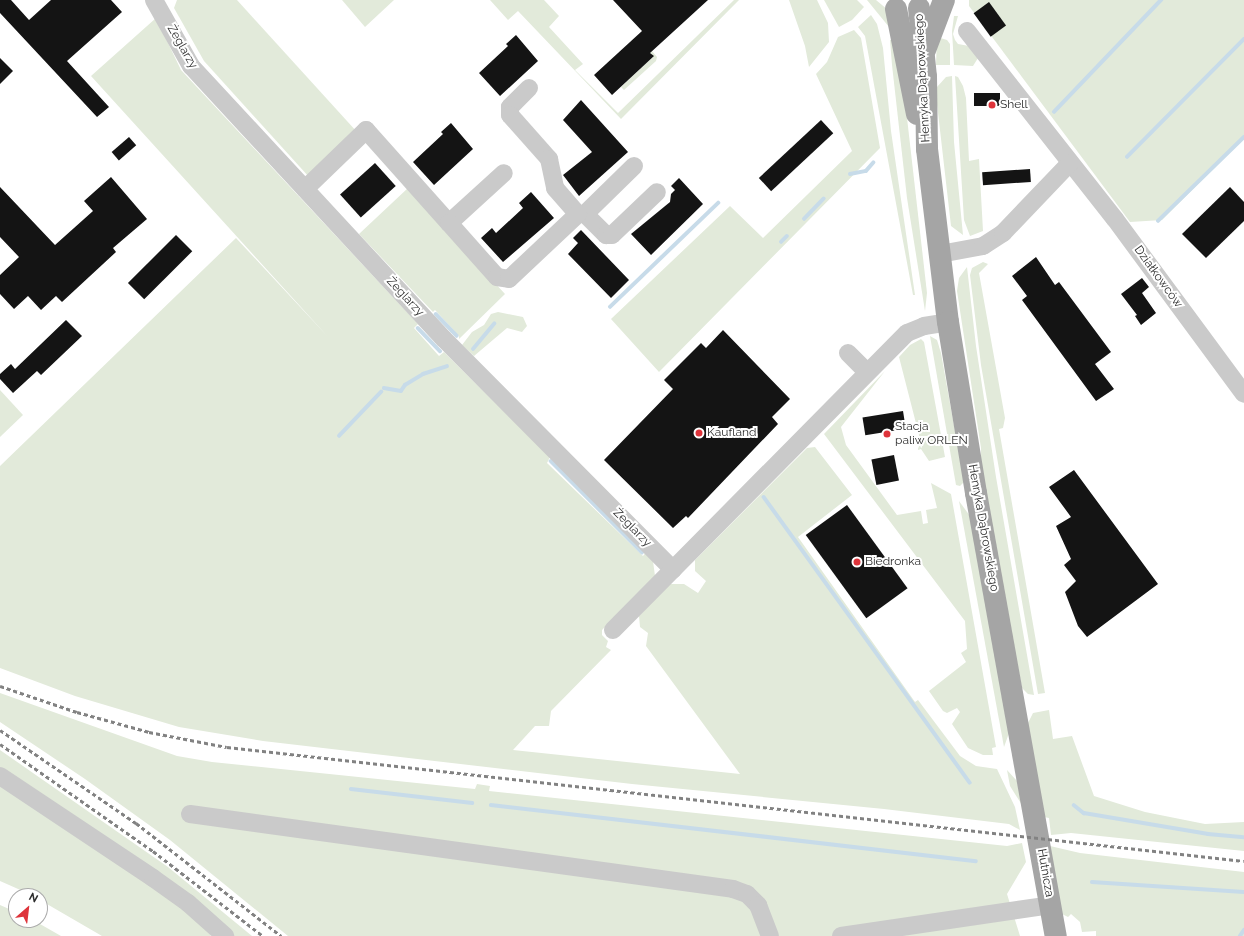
<!DOCTYPE html>
<meta charset="utf-8">
<style>
body{margin:0}
#map{position:relative;width:1244px;height:936px;overflow:hidden;background:#fff;font-family:Raleway,sans-serif}
div>[style]{position:absolute}
[style*='--x']{left:calc(var(--x)*1px);top:calc(var(--y)*1px);width:calc(var(--w)*1px);rotate:calc(var(--a)*1deg)}
.green>*{inset:0;background:#e2eada}
.stream>*{height:3.5px;margin:-1.75px;padding:0 1.75px;transform-origin:1.75px;border-radius:1.75px;background:#c7dbe9}
.building>*{inset:0;background:#141414;transform-origin:0 0}
.minor>*{height:18px;margin:-9px;padding:0 9px;transform-origin:9px;border-radius:9px;background:#cacaca}
.major>*{height:22px;margin:-11px;padding:0 11px;transform-origin:11px;border-radius:11px;background:#a5a5a5}
.rail>*{height:3px;margin-top:-1.5px;transform-origin:0;background:repeating-linear-gradient(90deg,#828282 0 4px,transparent 0 7px)}
.dots>*{width:11px;height:11px;translate:-50% -50%;box-sizing:border-box;border:2px solid #fff;border-radius:50%}
span{translate:-50% -50%;white-space:nowrap;text-align:center;line-height:1.15;-webkit-text-stroke:4px #fff;paint-order:stroke}
.street-label{font-size:12px;color:#2d2d2d}
.poi-label{font-size:12px;color:#2d2d2d}
.left{translate:0 -50%;text-align:left}
.north{position:absolute;left:8px;top:888px;width:40px;height:40px;box-sizing:border-box;background:#fff;border:1px solid #ababab;border-radius:50%;rotate:28deg;font-size:11px;font-weight:700;line-height:16px;text-align:center;color:#2d2d2d}
.north::after{content:'';display:block;margin:auto;width:14px;height:18px;background:#de343b;clip-path:polygon(50% 0,100% 100%,50% 72%,0 100%)}
</style>
<div id="map">
<div class="green">
<i style="clip-path:polygon(177px 0,237px 0,357px 132px,309px 177px,204px 61px,174px 8px)"></i>
<i style="clip-path:polygon(342px 0,394px 0,365px 27px)"></i>
<i style="clip-path:polygon(490px 0,544px 0,559px 16px,549px 27px,583px 64px,575px 70px,618px 113px,734px 0,739px 0,621px 119px,518px 11px,508px 20px)"></i>
<i style="clip-path:polygon(789px 0,817px 0,828px 23px,829px 42px,809px 67px,805px 46px)"></i>
<i style="clip-path:polygon(824px 0,857px 0,864px 7px,852px 20px,839px 27px)"></i>
<i style="clip-path:polygon(867px 0,876px 0,888px 10px,889px 27px)"></i>
<i style="clip-path:polygon(969px 0,1244px 0,1244px 138px,1162px 220px,1130px 222px,969px 6px)"></i>
<i style="clip-path:polygon(871px 15px,877px 24px,883px 48px,891px 131px,915px 295px,913px 295px,865px 36px,858px 27px)"></i>
<i style="clip-path:polygon(954px 16px,958px 16px,953px 34px,955px 40px,958px 44px,969px 46px,978px 58px,973px 66px,954px 65px,952px 31px)"></i>
<i style="clip-path:polygon(156px 18px,181px 70px,418px 324px,414px 328px,439px 356px,444px 352px,550px 457px,547px 463px,643px 556px,646px 552px,653px 561px,655px 576px,602px 630px,602px 635px,608px 641px,606px 647px,611px 650px,551px 711px,549px 726px,535px 726px,513px 750px,740px 774px,646px 646px,648px 633px,640px 627px,639px 616px,668px 584px,684px 584px,698px 593px,706px 581px,695px 571px,695px 560px,807px 448px,815px 447px,852px 495px,798px 537px,915px 702px,918px 700px,960px 756px,976px 766px,997px 769px,1015px 807px,1020px 830px,1009px 824px,884px 809px,632px 784px,263px 741px,179px 727px,75px 696px,0 668px,0 466px,236px 238px,329px 338px,91px 76px)"></i>
<i style="clip-path:polygon(854px 30px,861px 38px,880px 148px,659px 372px,611px 319px,730px 206px,763px 238px,852px 151px,816px 74px,827px 62px,838px 37px)"></i>
<i style="clip-path:polygon(937px 37px,947px 40px,950px 44px,950px 65px,936px 65px)"></i>
<i style="clip-path:polygon(898px 39px,927px 293px,925px 311px,907px 198px,892px 65px,890px 40px)"></i>
<i style="clip-path:polygon(652px 51px,657px 57px,656px 61px,624px 90px,621px 87px,653px 57px,650px 53px)"></i>
<i style="clip-path:polygon(952px 76px,954px 142px,963px 235px,951px 226px,937px 104px,937px 87px,946px 77px)"></i>
<i style="clip-path:polygon(955px 76px,958px 77px,963px 86px,966px 98px,969px 161px,979px 159px,983px 231px,970px 236px,964px 220px)"></i>
<i style="clip-path:polygon(408px 188px,505px 294px,459px 339px,459px 336px,435px 310px,433px 312px,359px 234px)"></i>
<i style="clip-path:polygon(983px 262px,988px 264px,979px 273px,1005px 418px,1003px 428px,999px 429px,1045px 693px,1038px 694px,981px 365px,970px 275px,972px 268px)"></i>
<i style="clip-path:polygon(967px 267px,976px 346px,996px 477px,1034px 695px,1028px 694px,1022px 688px,981px 475px,981px 448px,957px 291px,959px 278px)"></i>
<i style="clip-path:polygon(498px 312px,523px 317px,527px 326px,522px 332px,507px 328px,474px 356px,462px 345px,472px 332px,484px 325px,491px 314px)"></i>
<i style="clip-path:polygon(930px 336px,937px 340px,941px 353px,964px 482px,960px 486px,956px 485px)"></i>
<i style="clip-path:polygon(921px 339px,924px 342px,945px 457px,929px 461px,921px 449px,918px 450px,919px 435px,899px 357px,910px 345px)"></i>
<i style="clip-path:polygon(885px 371px,841px 427px,846px 445px,897px 515px,921px 511px,923px 524px,928px 523px,926px 510px,937px 508px,931px 483px,951px 494px,996px 747px,992px 748px,993px 755px,983px 755px,968px 748px,952px 724px,960px 712px,957px 708px,947px 713px,943px 711px,929px 691px,966px 662px,961px 653px,967px 649px,965px 621px,824px 434px)"></i>
<i style="clip-path:polygon(0 390px,23px 415px,0 437px)"></i>
<i style="clip-path:polygon(959px 501px,970px 516px,1009px 733px,1004px 747px)"></i>
<i style="clip-path:polygon(0 693px,177px 756px,212px 762px,475px 789px,477px 784px,490px 786px,489px 791px,1007px 846px,1022px 843px,1026px 862px,1007px 894px,1020px 936px,288px 936px,170px 840px,85px 779px,0 722px)"></i>
<i style="clip-path:polygon(1049px 710px,1053px 739px,1072px 736px,1094px 796px,1145px 812px,1205px 824px,1244px 822px,1244px 851px,1071px 833px,1051px 835px,1049px 818px,1044px 817px,1028px 723px,1033px 713px)"></i>
<i style="clip-path:polygon(0 750px,168px 867px,252px 936px,231px 936px,0 770px)"></i>
<i style="clip-path:polygon(1007px 770px,1017px 781px,1022px 805px,1010px 786px)"></i>
<i style="clip-path:polygon(0 781px,172px 896px,205px 926px,211px 936px,102px 936px,40px 900px,40px 896px,34px 896px,0 881px)"></i>
<i style="clip-path:polygon(1050px 846px,1080px 853px,1244px 872px,1244px 936px,1096px 936px,1096px 931px,1082px 932px,1080px 922px,1071px 914px,1068px 917px,1062px 914px)"></i>
<i style="clip-path:polygon(0 905px,16px 912px,16px 920px,33px 920px,61px 936px,0 936px)"></i>
</div>
<div class="stream">
<i style="--x:1054;--y:112;--w:155;--a:-46.3"></i>
<i style="--x:1127;--y:157;--w:166;--a:-45.2"></i>
<i style="--x:850;--y:174;--w:16;--a:-11"></i>
<i style="--x:866;--y:171;--w:11;--a:-49"></i>
<i style="--x:804;--y:219;--w:28;--a:-46"></i>
<i style="--x:1158;--y:221;--w:120;--a:-44.3"></i>
<i style="--x:781;--y:242;--w:8;--a:-45"></i>
<i style="--x:610;--y:307;--w:150;--a:-43.9"></i>
<i style="--x:436;--y:314;--w:30;--a:46"></i>
<i style="--x:418;--y:328;--w:32;--a:46"></i>
<i style="--x:473;--y:349;--w:33;--a:-50"></i>
<i style="--x:384;--y:388;--w:17;--a:10"></i>
<i style="--x:401;--y:391;--w:7;--a:-56"></i>
<i style="--x:405;--y:385;--w:21;--a:-31"></i>
<i style="--x:423;--y:374;--w:25;--a:-18"></i>
<i style="--x:339;--y:436;--w:61;--a:-46.3"></i>
<i style="--x:551;--y:461;--w:129;--a:45"></i>
<i style="--x:764;--y:497;--w:352;--a:54.2"></i>
<i style="--x:351;--y:789;--w:122;--a:6.6"></i>
<i style="--x:491;--y:805;--w:488;--a:6.6"></i>
<i style="--x:1074;--y:805;--w:13;--a:39"></i>
<i style="--x:1084;--y:813;--w:126;--a:9.6"></i>
<i style="--x:1208;--y:834;--w:36;--a:5"></i>
<i style="--x:1092;--y:882;--w:152;--a:3.8"></i>
<i style="--x:1240;--y:936;--w:7;--a:-56"></i>
</div>
<div class="building">
<i style="clip-path:polygon(0 0,11px 0,29px 20px,51px 0,111px 0,122px 12px,67px 61px,109px 107px,97px 117px,0 13px)"></i>
<i style="clip-path:polygon(613px 0,708px 0,650px 53px,654px 56px,612px 95px,594px 75px,642px 31px)"></i>
<i style="left:989px;top:2px;width:29px;height:19px;rotate:54deg"></i>
<i style="clip-path:polygon(516px 35px,538px 61px,500px 96px,479px 73px,508px 46px,506px 44px)"></i>
<i style="clip-path:polygon(0 58px,13px 71px,0 84px)"></i>
<i style="left:1000px;top:93px;width:13px;height:26px;rotate:90deg"></i>
<i style="clip-path:polygon(581px 100px,628px 152px,579px 196px,563px 175px,592px 152px,563px 120px)"></i>
<i style="left:821px;top:120px;width:18px;height:85px;rotate:47deg"></i>
<i style="clip-path:polygon(451px 123px,473px 149px,434px 185px,413px 162px,443px 134px,441px 132px)"></i>
<i style="left:129px;top:137px;width:11px;height:23px;rotate:49deg"></i>
<i style="left:375px;top:163px;width:31px;height:47px;rotate:48deg"></i>
<i style="left:1030px;top:169px;width:13px;height:48px;rotate:86deg"></i>
<i style="clip-path:polygon(111px 177px,147px 219px,113px 248px,116px 252px,62px 302px,56px 296px,41px 310px,28px 296px,14px 309px,0 294px,0 275px,19px 257px,0 237px,0 187px,55px 245px,93px 211px,84px 201px)"></i>
<i style="clip-path:polygon(679px 178px,703px 204px,651px 255px,631px 234px,670px 202px,671px 194px,675px 190px,671px 186px)"></i>
<i style="clip-path:polygon(1230px 187px,1244px 202px,1244px 221px,1206px 258px,1182px 234px)"></i>
<i style="clip-path:polygon(531px 192px,554px 218px,503px 262px,481px 238px,492px 228px,496px 233px,523px 208px,519px 203px)"></i>
<i style="clip-path:polygon(581px 230px,629px 280px,611px 298px,568px 254px,578px 243px,573px 238px)"></i>
<i style="left:176px;top:235px;width:23px;height:68px;rotate:45deg"></i>
<i style="clip-path:polygon(1036px 257px,1055px 285px,1059px 282px,1111px 352px,1095px 364px,1114px 389px,1096px 401px,1022px 300px,1027px 296px,1012px 276px)"></i>
<i style="clip-path:polygon(1142px 278px,1149px 287px,1142px 293px,1156px 313px,1141px 325px,1135px 316px,1137px 315px,1121px 294px)"></i>
<i style="clip-path:polygon(66px 320px,82px 336px,41px 375px,37px 371px,13px 393px,0 379px,0 374px,11px 364px,15px 369px)"></i>
<i style="clip-path:polygon(723px 330px,790px 399px,772px 417px,778px 424px,688px 518px,686px 516px,673px 528px,604px 460px,673px 389px,664px 380px,701px 343px,706px 348px)"></i>
<i style="left:903px;top:411px;width:18px;height:41px;rotate:81deg"></i>
<i style="left:894px;top:455px;width:26px;height:23px;rotate:79deg"></i>
<i style="clip-path:polygon(1074px 470px,1158px 584px,1087px 637px,1078px 626px,1065px 592px,1076px 581px,1064px 565px,1071px 559px,1056px 526px,1071px 517px,1049px 487px)"></i>
<i style="left:847px;top:505px;width:103px;height:51px;rotate:54deg"></i>
</div>
<div class="minor">
<i style="--x:154;--y:0;--w:76;--a:60.7"></i>
<i style="--x:191;--y:66;--w:372;--a:47.2"></i>
<i style="--x:444;--y:339;--w:325;--a:45.2"></i>
<i style="--x:967;--y:31;--w:239;--a:51.8"></i>
<i style="--x:1115;--y:219;--w:217;--a:53.6"></i>
<i style="--x:529;--y:88;--w:27;--a:135"></i>
<i style="--x:510;--y:107;--w:8;--a:90"></i>
<i style="--x:510;--y:115;--w:59;--a:48.4"></i>
<i style="--x:549;--y:159;--w:30;--a:78"></i>
<i style="--x:555;--y:188;--w:35;--a:49"></i>
<i style="--x:578;--y:214;--w:7;--a:0"></i>
<i style="--x:634;--y:166;--w:69;--a:135.6"></i>
<i style="--x:585;--y:214;--w:30;--a:45"></i>
<i style="--x:606;--y:235;--w:6;--a:0"></i>
<i style="--x:612;--y:235;--w:62;--a:-43.7"></i>
<i style="--x:305;--y:189;--w:85;--a:-44"></i>
<i style="--x:366;--y:130;--w:125;--a:48.3"></i>
<i style="--x:449;--y:223;--w:74;--a:-42.3"></i>
<i style="--x:449;--y:223;--w:72;--a:48.4"></i>
<i style="--x:497;--y:277;--w:12;--a:9"></i>
<i style="--x:509;--y:279;--w:95;--a:-43.3"></i>
<i style="--x:940;--y:254;--w:44;--a:-10.5"></i>
<i style="--x:983;--y:246;--w:24;--a:-33"></i>
<i style="--x:1003;--y:233;--w:97;--a:-46.3"></i>
<i style="--x:848;--y:353;--w:27;--a:45"></i>
<i style="--x:613;--y:630;--w:418;--a:-45.3"></i>
<i style="--x:907;--y:333;--w:18;--a:-22"></i>
<i style="--x:924;--y:326;--w:24;--a:-9"></i>
<i style="--x:0;--y:776;--w:184;--a:33.7"></i>
<i style="--x:153;--y:878;--w:43;--a:35.5"></i>
<i style="--x:188;--y:903;--w:50;--a:41.7"></i>
<i style="--x:190;--y:814;--w:548;--a:7.86"></i>
<i style="--x:733;--y:889;--w:15;--a:20"></i>
<i style="--x:747;--y:894;--w:16;--a:45"></i>
<i style="--x:758;--y:905;--w:33;--a:69"></i>
<i style="--x:841;--y:936;--w:212;--a:-8.4"></i>
</div>
<div class="major">
<i style="--x:919;--y:8;--w:69;--a:84.2"></i>
<i style="--x:926;--y:77;--w:72;--a:89.2"></i>
<i style="--x:927;--y:149;--w:174;--a:83.1"></i>
<i style="--x:948;--y:322;--w:173;--a:80.7"></i>
<i style="--x:976;--y:493;--w:450;--a:79.8"></i>
<i style="--x:896;--y:9;--w:107;--a:78.7"></i>
<i style="--x:925;--y:50;--w:53;--a:-69.2"></i>
</div>
<div class="rail">
<i style="--x:0;--y:686;--w:81;--a:18.7"></i>
<i style="--x:77;--y:712;--w:75;--a:15.5"></i>
<i style="--x:149;--y:732;--w:79;--a:10.9"></i>
<i style="--x:227;--y:747;--w:1023;--a:6.4"></i>
<i style="--x:0;--y:730;--w:165;--a:34.4"></i>
<i style="--x:136;--y:823;--w:184;--a:37.9"></i>
<i style="--x:0;--y:744;--w:187;--a:35"></i>
<i style="--x:153;--y:851;--w:139;--a:37.7"></i>
</div>
<div class="dots">
<i style="left:992px;top:105px;background:#de343b"></i>
<i style="left:699px;top:433px;background:#de343b"></i>
<i style="left:887px;top:434px;background:#de343b"></i>
<i style="left:857px;top:562px;background:#de343b"></i>
</div>
<div class="street-label">
<span style="left:182px;top:47px;rotate:60deg">Żeglarzy</span>
<span style="left:923px;top:78px;rotate:-93deg">Henryka Dąbrowskiego</span>
<span style="left:1158px;top:277px;rotate:54deg">Działkowców</span>
<span style="left:405px;top:297px;rotate:47deg">Żeglarzy</span>
<span style="left:632px;top:528px;rotate:45deg">Żeglarzy</span>
<span style="left:983px;top:528px;rotate:80deg">Henryka Dąbrowskiego</span>
<span style="left:1045px;top:873px;rotate:80deg">Hutnicza</span>
</div>
<div class="poi-label">
<span class="left" style="left:1000px;top:105px">Shell</span>
<span class="left" style="left:895px;top:434px">Stacja<br>paliw ORLEN</span>
<span class="left" style="left:707px;top:433px">Kaufland</span>
<span class="left" style="left:865px;top:562px">Biedronka</span>
</div>
<div class="north">N</div>
</div>
